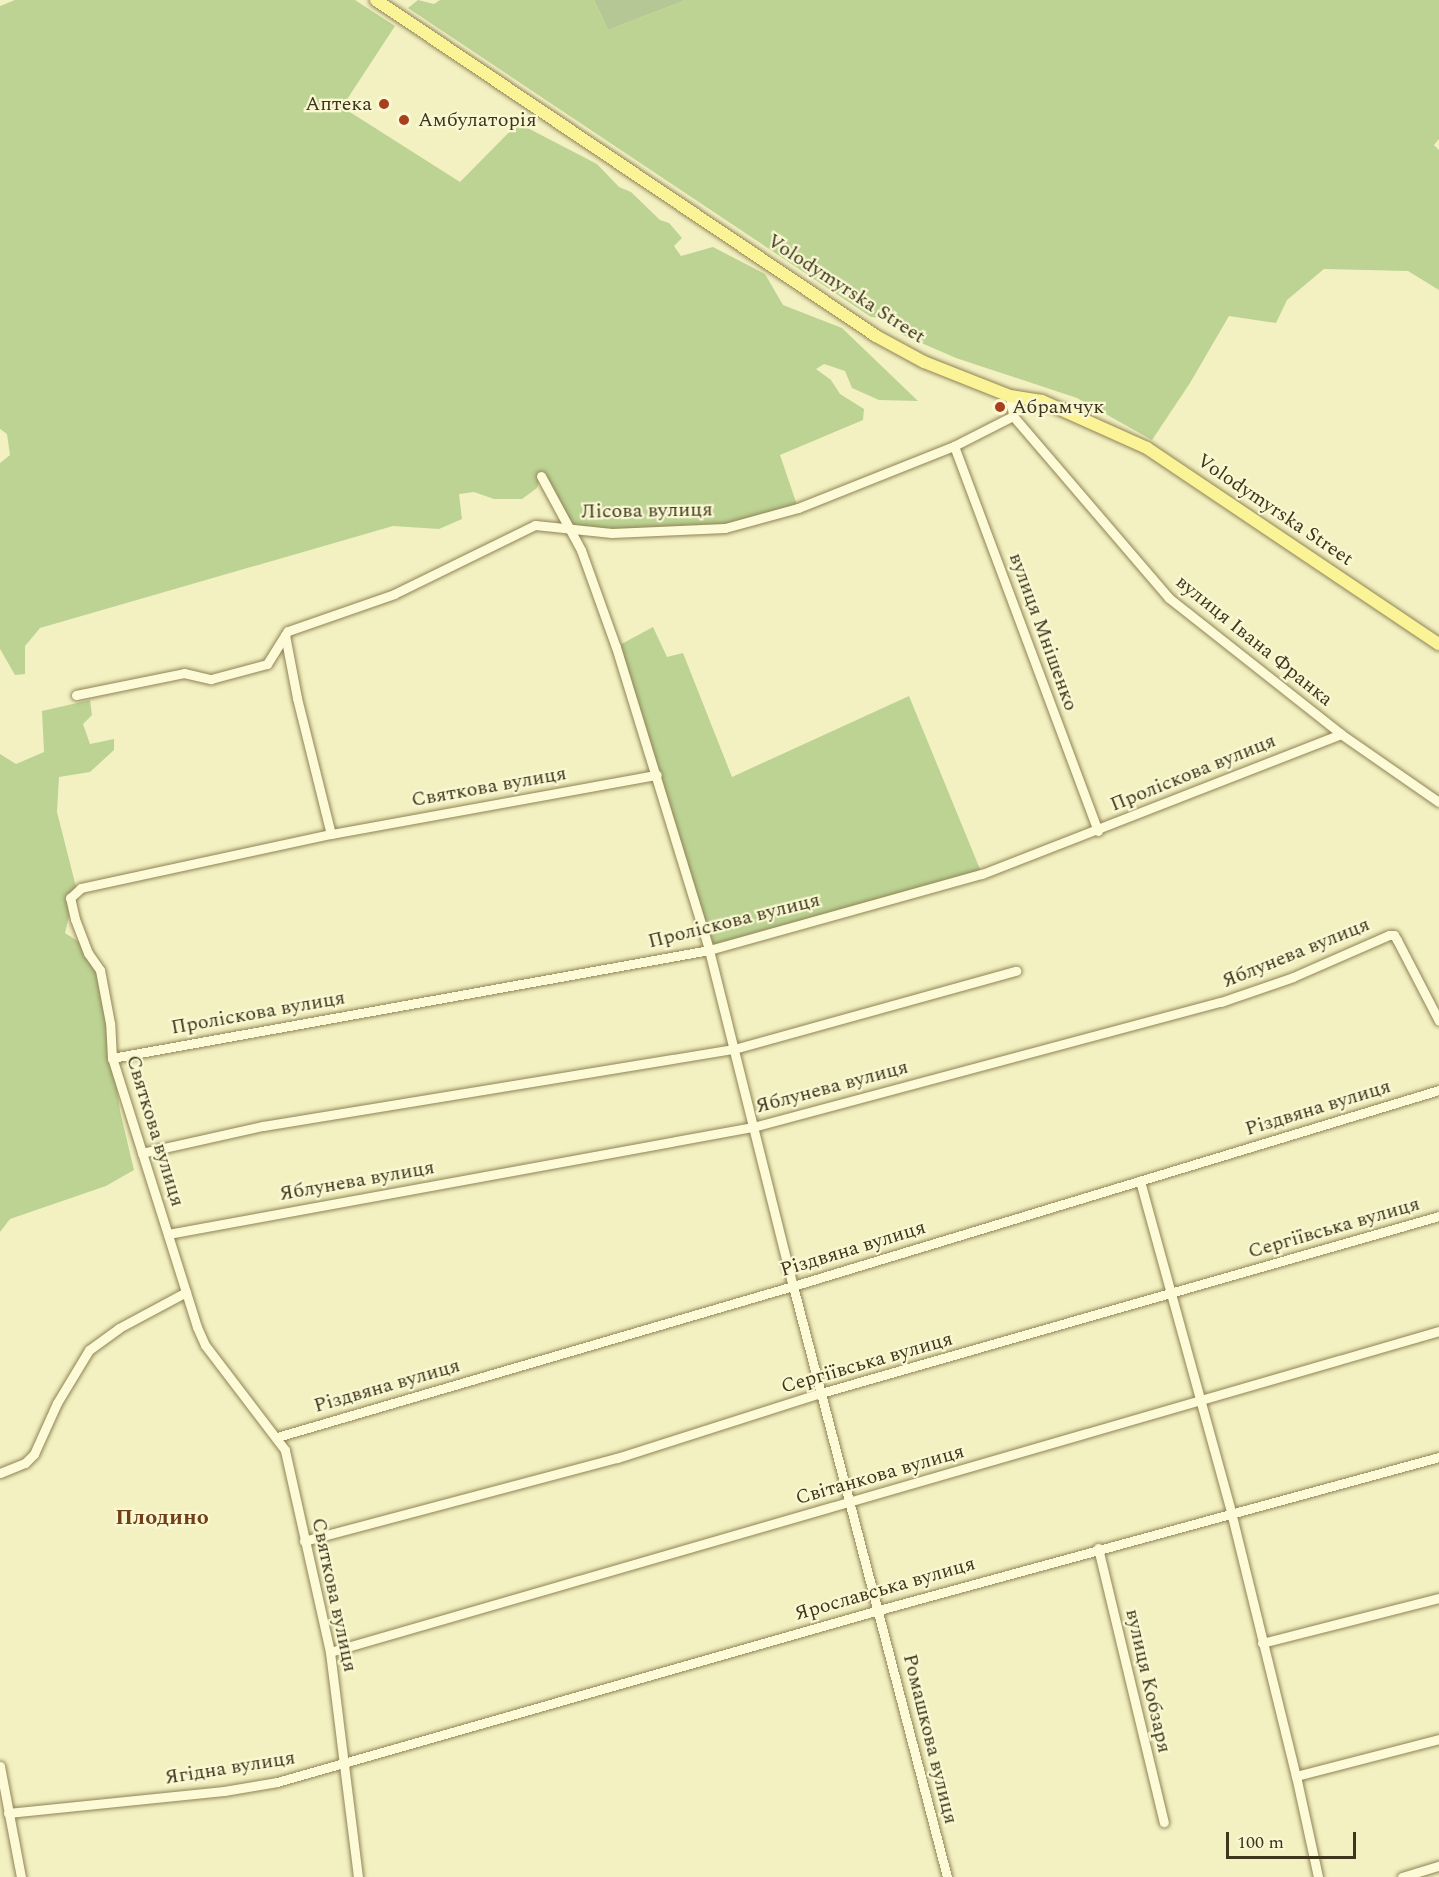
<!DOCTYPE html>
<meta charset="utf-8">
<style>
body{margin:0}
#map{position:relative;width:1439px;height:1877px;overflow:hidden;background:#f3f1c2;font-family:Spectral,serif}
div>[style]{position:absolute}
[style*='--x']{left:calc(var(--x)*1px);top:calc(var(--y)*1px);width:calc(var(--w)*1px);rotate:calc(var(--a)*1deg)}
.green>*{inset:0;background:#bcd394}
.cemetery>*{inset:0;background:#b4c794}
.roads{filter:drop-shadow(0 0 2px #908356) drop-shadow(0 0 2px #908356)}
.minor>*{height:9px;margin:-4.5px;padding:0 4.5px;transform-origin:4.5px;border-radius:4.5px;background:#fdfbd7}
.major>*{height:12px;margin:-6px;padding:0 6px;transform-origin:6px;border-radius:6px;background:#fbf496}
.dots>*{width:16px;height:16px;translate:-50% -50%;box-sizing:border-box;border:3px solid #faf8d3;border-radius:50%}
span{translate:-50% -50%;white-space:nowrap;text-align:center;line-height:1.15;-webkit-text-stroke:4.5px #faf8d3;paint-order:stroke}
.poi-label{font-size:20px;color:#3e351c}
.right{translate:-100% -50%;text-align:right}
.left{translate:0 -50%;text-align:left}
.street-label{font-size:20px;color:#3e351c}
.quarter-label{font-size:22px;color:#703f16;font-weight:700}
.scale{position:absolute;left:1226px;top:1832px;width:130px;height:27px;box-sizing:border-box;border:3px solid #3e351c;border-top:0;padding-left:8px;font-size:18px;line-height:21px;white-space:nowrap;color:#3e351c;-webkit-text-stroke:4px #faf8d3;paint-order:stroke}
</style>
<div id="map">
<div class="green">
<i style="clip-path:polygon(15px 0,355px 0,395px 26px,342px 107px,460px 182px,518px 123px,597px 164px,619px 187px,631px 192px,660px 220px,669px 223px,682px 238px,674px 246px,681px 256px,713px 247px,765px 274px,783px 305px,842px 328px,918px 401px,879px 400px,852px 388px,845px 371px,824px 364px,816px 369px,831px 380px,840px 394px,864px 409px,863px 420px,780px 455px,798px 508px,725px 528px,572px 530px,541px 476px,537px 488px,522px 499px,494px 499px,474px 492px,459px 494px,462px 519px,439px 529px,393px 526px,40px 628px,25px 646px,25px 674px,15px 675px,0 649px,0 463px,10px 455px,7px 434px,0 429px,0 6px)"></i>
<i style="clip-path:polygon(418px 0,434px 4px,440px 0,594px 0,608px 30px,686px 0,1439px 0,1439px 139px,1434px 145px,1439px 150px,1439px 290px,1408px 271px,1324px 269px,1287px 300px,1276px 323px,1229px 316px,1190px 383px,1152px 440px,1077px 398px,956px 358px,903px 335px,886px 318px,871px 317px,408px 8px)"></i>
<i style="clip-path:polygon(653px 627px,667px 657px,683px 653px,732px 777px,909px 696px,982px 874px,709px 950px,616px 647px)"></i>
<i style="clip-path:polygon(90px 700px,92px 715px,83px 724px,90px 744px,114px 739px,114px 750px,90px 772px,59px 777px,57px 812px,76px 887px,65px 933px,92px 950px,110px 1040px,120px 1111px,134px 1170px,106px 1186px,10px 1219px,0 1232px,0 754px,16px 764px,44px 752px,42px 711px)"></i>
</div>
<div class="cemetery">
<i style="clip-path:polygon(594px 0,686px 0,608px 30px)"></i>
</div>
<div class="roads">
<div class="minor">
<i style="--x:1010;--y:396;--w:20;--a:81"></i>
<i style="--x:1013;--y:416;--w:240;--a:49.4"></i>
<i style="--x:1169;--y:598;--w:219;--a:38.3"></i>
<i style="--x:1341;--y:734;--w:119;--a:34.8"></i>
<i style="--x:954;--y:446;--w:411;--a:69.5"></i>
<i style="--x:541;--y:476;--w:84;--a:61.6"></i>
<i style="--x:581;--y:550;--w:103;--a:70.2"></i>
<i style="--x:616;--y:647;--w:317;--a:72.9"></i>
<i style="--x:709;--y:950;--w:346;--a:76"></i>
<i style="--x:793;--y:1286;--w:611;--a:75.39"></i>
<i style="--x:285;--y:635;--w:64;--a:79.2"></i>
<i style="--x:297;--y:698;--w:140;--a:76"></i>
<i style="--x:76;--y:695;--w:110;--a:-11.5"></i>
<i style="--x:184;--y:673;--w:28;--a:13"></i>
<i style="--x:211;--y:679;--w:58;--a:-15"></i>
<i style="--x:267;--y:664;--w:39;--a:-58"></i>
<i style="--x:288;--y:631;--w:112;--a:-19.2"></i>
<i style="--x:394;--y:594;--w:157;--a:-26.1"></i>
<i style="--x:535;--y:525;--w:77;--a:5.9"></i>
<i style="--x:612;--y:533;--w:113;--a:-2.5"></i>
<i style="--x:725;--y:528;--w:76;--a:-15.3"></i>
<i style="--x:798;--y:508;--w:168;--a:-21.7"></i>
<i style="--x:954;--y:446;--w:66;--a:-27"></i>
<i style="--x:112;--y:1058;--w:607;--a:-10.25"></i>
<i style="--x:709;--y:950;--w:283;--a:-15.6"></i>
<i style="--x:982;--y:874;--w:385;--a:-21.3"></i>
<i style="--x:142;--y:1153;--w:124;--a:-12.6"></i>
<i style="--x:263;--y:1126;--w:477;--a:-9.3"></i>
<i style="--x:734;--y:1049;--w:293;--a:-15.5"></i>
<i style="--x:1140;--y:1181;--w:343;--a:74.6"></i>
<i style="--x:1231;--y:1512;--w:272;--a:76.2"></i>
<i style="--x:1296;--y:1776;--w:103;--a:77.7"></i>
<i style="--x:168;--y:1234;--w:595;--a:-10.37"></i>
<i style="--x:753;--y:1127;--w:484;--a:-15"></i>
<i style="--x:1221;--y:1002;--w:76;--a:-19.1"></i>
<i style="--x:1293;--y:977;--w:105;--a:-23.6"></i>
<i style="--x:1389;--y:935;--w:5;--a:0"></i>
<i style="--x:1394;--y:935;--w:6;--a:59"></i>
<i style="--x:1397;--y:940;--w:91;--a:62.6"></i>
<i style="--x:277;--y:1437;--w:538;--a:-16.31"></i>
<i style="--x:793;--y:1286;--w:675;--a:-16.88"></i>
<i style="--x:0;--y:1473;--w:27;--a:-22"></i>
<i style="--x:25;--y:1463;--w:13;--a:-45"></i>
<i style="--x:34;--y:1454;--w:56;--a:-65.7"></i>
<i style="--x:57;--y:1403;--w:62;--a:-58.9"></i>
<i style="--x:89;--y:1350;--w:37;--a:-36"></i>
<i style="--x:119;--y:1328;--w:76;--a:-28.2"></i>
<i style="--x:304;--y:1541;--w:324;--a:-14.9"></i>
<i style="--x:617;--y:1458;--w:214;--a:-17.7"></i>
<i style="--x:821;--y:1393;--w:643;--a:-15.98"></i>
<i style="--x:1098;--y:1548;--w:282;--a:76.5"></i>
<i style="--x:1262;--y:1643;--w:183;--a:-14.3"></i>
<i style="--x:330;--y:1652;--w:1155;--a:-16.14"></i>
<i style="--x:0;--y:1766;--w:113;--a:79.3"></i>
<i style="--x:1296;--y:1776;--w:148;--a:-14.5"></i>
<i style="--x:8;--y:1813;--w:217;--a:-5.8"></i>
<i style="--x:224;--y:1791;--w:54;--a:-9.6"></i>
<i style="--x:277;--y:1782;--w:626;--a:-15.95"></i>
<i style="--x:879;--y:1610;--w:581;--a:-15.28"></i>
<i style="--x:358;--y:1877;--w:227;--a:-97.1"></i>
<i style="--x:330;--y:1652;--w:207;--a:-102.6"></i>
<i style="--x:285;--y:1450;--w:132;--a:-127.3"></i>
<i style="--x:205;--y:1345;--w:20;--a:-114"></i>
<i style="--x:197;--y:1327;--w:282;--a:-107.5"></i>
<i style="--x:112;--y:1058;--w:35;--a:-93"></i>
<i style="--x:110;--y:1023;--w:54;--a:-100.7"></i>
<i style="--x:100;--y:970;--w:21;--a:-125"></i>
<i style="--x:88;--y:953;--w:36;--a:-111"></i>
<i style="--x:75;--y:919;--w:22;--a:-103"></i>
<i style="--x:70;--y:898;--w:15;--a:-42"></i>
<i style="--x:81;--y:888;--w:256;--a:-12.2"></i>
<i style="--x:331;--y:834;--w:331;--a:-10.3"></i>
<i style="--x:1402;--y:1877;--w:39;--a:-17"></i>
</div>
<div class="major">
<i style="--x:376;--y:0;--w:602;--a:33.9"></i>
<i style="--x:876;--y:336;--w:55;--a:28.4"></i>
<i style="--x:924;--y:362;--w:92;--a:21.6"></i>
<i style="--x:1010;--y:396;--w:32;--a:9"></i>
<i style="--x:1042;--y:401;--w:115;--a:24.1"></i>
<i style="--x:1147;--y:448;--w:352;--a:33.9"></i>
</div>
</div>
<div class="dots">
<i style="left:384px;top:104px;background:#a7401f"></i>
<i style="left:404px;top:120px;background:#a7401f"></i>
<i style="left:1000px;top:407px;background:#a7401f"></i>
</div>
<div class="poi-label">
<span class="right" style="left:372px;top:104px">Аптека</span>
<span class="left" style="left:418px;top:120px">Амбулаторія</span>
<span class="left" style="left:1012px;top:407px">Абрамчук</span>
</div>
<div class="street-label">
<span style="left:846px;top:289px;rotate:33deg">Volodymyrska Street</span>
<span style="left:1275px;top:510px;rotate:34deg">Volodymyrska Street</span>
<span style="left:647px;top:511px;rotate:-1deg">Лісова вулиця</span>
<span style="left:1043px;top:632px;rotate:70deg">вулиця Мнішенко</span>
<span style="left:1254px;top:641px;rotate:39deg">вулиця Івана Франка</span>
<span style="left:1193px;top:773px;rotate:-22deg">Проліскова вулиця</span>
<span style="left:489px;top:787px;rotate:-10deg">Святкова вулиця</span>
<span style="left:734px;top:921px;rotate:-14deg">Проліскова вулиця</span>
<span style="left:1296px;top:953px;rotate:-22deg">Яблунева вулиця</span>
<span style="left:258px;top:1013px;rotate:-10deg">Проліскова вулиця</span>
<span style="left:832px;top:1087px;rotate:-15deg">Яблунева вулиця</span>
<span style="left:1318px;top:1108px;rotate:-17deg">Різдвяна вулиця</span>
<span style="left:155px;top:1131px;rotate:73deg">Святкова вулиця</span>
<span style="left:357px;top:1181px;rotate:-10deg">Яблунева вулиця</span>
<span style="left:1334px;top:1228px;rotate:-16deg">Сергіївська вулиця</span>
<span style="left:853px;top:1249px;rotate:-17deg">Різдвяна вулиця</span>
<span style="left:867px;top:1363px;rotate:-16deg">Сергіївська вулиця</span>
<span style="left:387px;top:1386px;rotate:-16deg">Різдвяна вулиця</span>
<span style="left:880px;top:1475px;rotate:-16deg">Світанкова вулиця</span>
<span style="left:885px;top:1589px;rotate:-16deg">Ярославська вулиця</span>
<span style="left:334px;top:1595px;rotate:78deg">Святкова вулиця</span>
<span style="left:1148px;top:1681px;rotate:77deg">вулиця Кобзаря</span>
<span style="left:930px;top:1739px;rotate:76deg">Ромашкова вулиця</span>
<span style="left:230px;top:1768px;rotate:-9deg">Ягідна вулиця</span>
</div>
<div class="quarter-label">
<span style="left:162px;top:1518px">Плодино</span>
</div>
<div class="scale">100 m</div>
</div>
